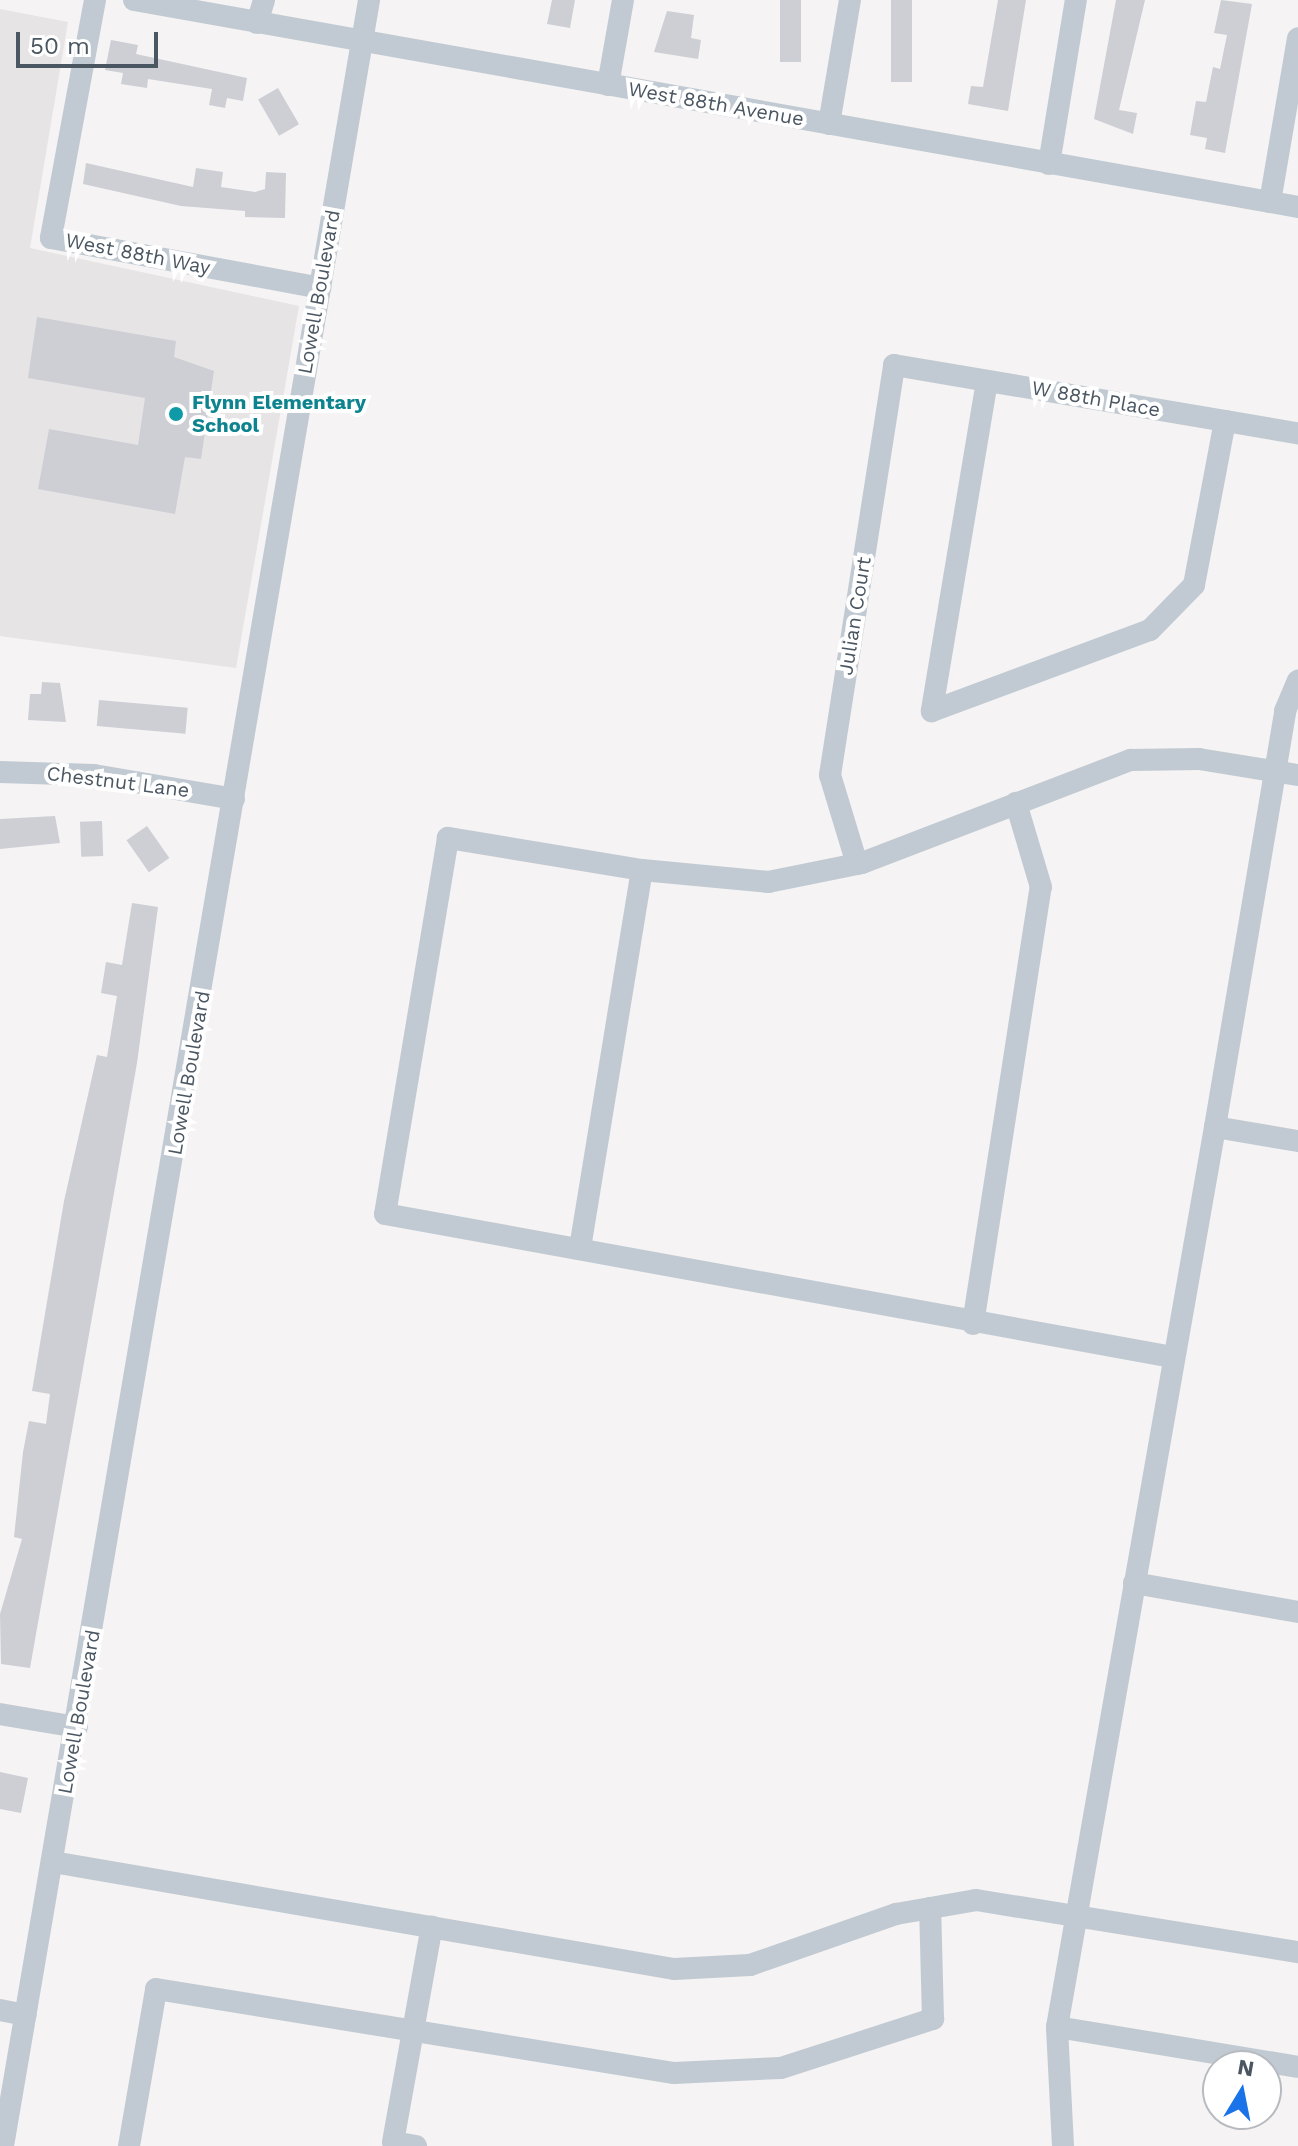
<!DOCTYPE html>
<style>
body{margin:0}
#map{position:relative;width:1298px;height:2146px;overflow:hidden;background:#f5f3f3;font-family:"Work Sans",sans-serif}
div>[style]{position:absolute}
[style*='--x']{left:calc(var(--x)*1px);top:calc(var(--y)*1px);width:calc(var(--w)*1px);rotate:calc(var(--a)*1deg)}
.education>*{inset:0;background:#e6e4e5}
.building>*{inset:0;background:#cdcfd5;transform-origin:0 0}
.minor>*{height:22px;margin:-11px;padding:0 11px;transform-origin:11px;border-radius:11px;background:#c1cad2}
.dots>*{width:22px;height:22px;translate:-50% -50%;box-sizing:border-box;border:4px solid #fff;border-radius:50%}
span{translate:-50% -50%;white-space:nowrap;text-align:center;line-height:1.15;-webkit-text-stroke:8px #fff;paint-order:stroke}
.street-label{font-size:20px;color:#4a5661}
.culture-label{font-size:20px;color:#0d838f;font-weight:700}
.left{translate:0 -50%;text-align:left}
.north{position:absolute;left:1202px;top:2050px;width:80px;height:80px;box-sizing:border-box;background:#fff;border:2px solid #b7bbc0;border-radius:50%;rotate:10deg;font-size:22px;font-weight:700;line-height:32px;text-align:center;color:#4a5661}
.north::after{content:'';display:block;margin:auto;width:28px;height:36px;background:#1a73e8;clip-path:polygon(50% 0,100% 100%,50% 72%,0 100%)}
.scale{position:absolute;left:16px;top:32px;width:142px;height:36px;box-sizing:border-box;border:4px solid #4a5661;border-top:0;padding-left:10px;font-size:24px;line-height:28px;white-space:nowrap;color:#4a5661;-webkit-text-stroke:6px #fff;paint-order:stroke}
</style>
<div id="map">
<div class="education">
<i style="clip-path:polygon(0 9px,68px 22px,30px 248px,299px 306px,236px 668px,0 636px)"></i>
</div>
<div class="building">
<i style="clip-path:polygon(552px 0,575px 0,570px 28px,547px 24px)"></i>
<i style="left:780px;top:0;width:21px;height:62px"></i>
<i style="left:891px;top:0;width:21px;height:82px"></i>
<i style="clip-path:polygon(998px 0,1026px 0,1008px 111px,968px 104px,971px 86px,983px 87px)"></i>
<i style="clip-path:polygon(1116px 0,1145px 0,1119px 110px,1137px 113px,1133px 134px,1094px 119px)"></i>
<i style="clip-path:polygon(1221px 0,1252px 4px,1225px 153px,1205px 149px,1207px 138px,1190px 135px,1196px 101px,1206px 102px,1213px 67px,1220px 69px,1227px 35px,1214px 33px)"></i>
<i style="clip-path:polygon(667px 11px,694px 15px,691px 38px,701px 40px,698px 59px,654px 52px)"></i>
<i style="clip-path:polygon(111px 40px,138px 45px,136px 54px,247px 78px,243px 101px,227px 98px,225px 108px,209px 105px,212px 89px,148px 79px,147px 88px,121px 84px,123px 73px,105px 70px)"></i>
<i style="left:278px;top:88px;width:42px;height:23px;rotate:60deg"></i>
<i style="clip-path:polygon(86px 163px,193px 187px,196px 168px,223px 172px,221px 187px,255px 192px,265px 189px,266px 172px,286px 173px,285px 218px,245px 217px,245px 211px,181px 206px,83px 184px)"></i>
<i style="clip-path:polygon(37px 317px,176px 341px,174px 357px,214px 371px,201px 459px,185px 457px,175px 514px,38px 489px,49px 429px,138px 445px,145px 398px,28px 378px)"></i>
<i style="clip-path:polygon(42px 682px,60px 683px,66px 722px,28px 720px,30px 694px,41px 694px)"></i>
<i style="left:99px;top:700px;width:89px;height:26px;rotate:5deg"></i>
<i style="clip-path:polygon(55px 816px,60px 843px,0 849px,0 819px)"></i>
<i style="left:102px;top:821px;width:35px;height:22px;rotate:88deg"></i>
<i style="left:147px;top:826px;width:39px;height:25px;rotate:55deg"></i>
<i style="clip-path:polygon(132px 903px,158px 907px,137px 1063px,30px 1668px,1px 1664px,0 1614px,22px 1539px,14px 1537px,23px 1452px,29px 1421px,46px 1424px,50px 1394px,32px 1391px,64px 1201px,97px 1055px,107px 1057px,117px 996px,101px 993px,106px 962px,122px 965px)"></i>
<i style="clip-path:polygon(0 1772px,28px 1778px,21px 1813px,0 1809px)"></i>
</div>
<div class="minor">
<i style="--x:95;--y:0;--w:242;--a:100.5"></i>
<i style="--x:51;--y:238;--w:274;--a:10.5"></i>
<i style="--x:134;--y:0;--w:1182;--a:10.08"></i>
<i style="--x:257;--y:23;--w:24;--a:-73"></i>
<i style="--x:608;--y:85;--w:86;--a:-80"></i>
<i style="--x:829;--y:124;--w:126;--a:-80.4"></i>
<i style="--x:1049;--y:164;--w:166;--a:-80.7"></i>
<i style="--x:1270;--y:202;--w:166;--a:-80.3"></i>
<i style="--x:987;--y:381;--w:335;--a:99.5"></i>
<i style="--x:932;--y:711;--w:233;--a:-20.4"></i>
<i style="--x:1150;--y:630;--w:63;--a:-45.6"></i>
<i style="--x:1194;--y:585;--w:167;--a:-79.3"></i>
<i style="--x:0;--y:772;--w:94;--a:1.8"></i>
<i style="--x:94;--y:775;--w:142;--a:9.7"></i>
<i style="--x:857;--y:864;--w:93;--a:-106.9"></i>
<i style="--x:830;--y:775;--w:415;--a:-81.1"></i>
<i style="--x:894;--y:365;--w:410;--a:9.6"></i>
<i style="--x:642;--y:870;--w:127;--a:5.4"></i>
<i style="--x:768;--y:882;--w:96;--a:-11.4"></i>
<i style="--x:862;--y:863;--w:288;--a:-21"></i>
<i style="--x:1131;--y:760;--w:68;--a:-0.8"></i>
<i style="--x:1199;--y:759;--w:100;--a:9.2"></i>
<i style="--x:1215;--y:1127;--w:422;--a:-80.4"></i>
<i style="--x:1285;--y:711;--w:33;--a:-67"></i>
<i style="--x:580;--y:1248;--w:383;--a:-80.7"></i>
<i style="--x:642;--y:870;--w:197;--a:-170.6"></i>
<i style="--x:448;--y:838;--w:381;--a:99.5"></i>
<i style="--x:385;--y:1214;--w:801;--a:10.29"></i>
<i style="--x:973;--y:1324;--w:442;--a:-81.2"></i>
<i style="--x:1041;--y:887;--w:88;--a:-106.6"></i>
<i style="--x:1134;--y:1583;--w:167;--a:10"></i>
<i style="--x:0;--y:1714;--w:78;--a:9.6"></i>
<i style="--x:53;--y:1862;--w:630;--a:9.78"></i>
<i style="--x:674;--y:1969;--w:76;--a:-3"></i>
<i style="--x:750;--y:1965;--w:155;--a:-19.3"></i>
<i style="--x:896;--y:1914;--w:81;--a:-9.9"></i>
<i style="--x:976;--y:1900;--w:326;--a:9.2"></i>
<i style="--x:0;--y:2010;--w:26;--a:11"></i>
<i style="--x:1057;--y:2027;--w:244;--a:9.4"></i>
<i style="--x:3;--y:2146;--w:2177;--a:-80.32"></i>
<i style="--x:129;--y:2146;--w:159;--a:-80.2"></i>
<i style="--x:156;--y:1989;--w:525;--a:9.21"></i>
<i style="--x:674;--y:2073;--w:107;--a:-2.7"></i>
<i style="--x:781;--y:2068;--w:160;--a:-17.9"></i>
<i style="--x:933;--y:2019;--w:111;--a:-91.5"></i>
<i style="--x:416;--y:2146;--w:23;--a:-170"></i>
<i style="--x:393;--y:2142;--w:219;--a:-79.8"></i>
<i style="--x:1063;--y:2146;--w:119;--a:-92.9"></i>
<i style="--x:1057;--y:2027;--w:914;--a:-80.04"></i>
<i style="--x:1215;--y:1127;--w:84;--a:9.6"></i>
</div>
<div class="dots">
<i style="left:176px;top:414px;background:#0f9aa8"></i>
</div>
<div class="street-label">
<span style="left:716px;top:104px;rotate:10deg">West 88th Avenue</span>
<span style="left:138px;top:254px;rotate:11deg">West 88th Way</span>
<span style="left:319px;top:292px;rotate:-80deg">Lowell Boulevard</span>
<span style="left:1096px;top:399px;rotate:10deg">W 88th Place</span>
<span style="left:855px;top:616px;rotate:-81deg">Julian Court</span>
<span style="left:118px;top:782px;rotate:7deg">Chestnut Lane</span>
<span style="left:189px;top:1073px;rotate:-80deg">Lowell Boulevard</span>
<span style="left:79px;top:1712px;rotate:-80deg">Lowell Boulevard</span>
</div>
<div class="culture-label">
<span class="left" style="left:192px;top:414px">Flynn Elementary<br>School</span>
</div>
<div class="north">N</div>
<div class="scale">50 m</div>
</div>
